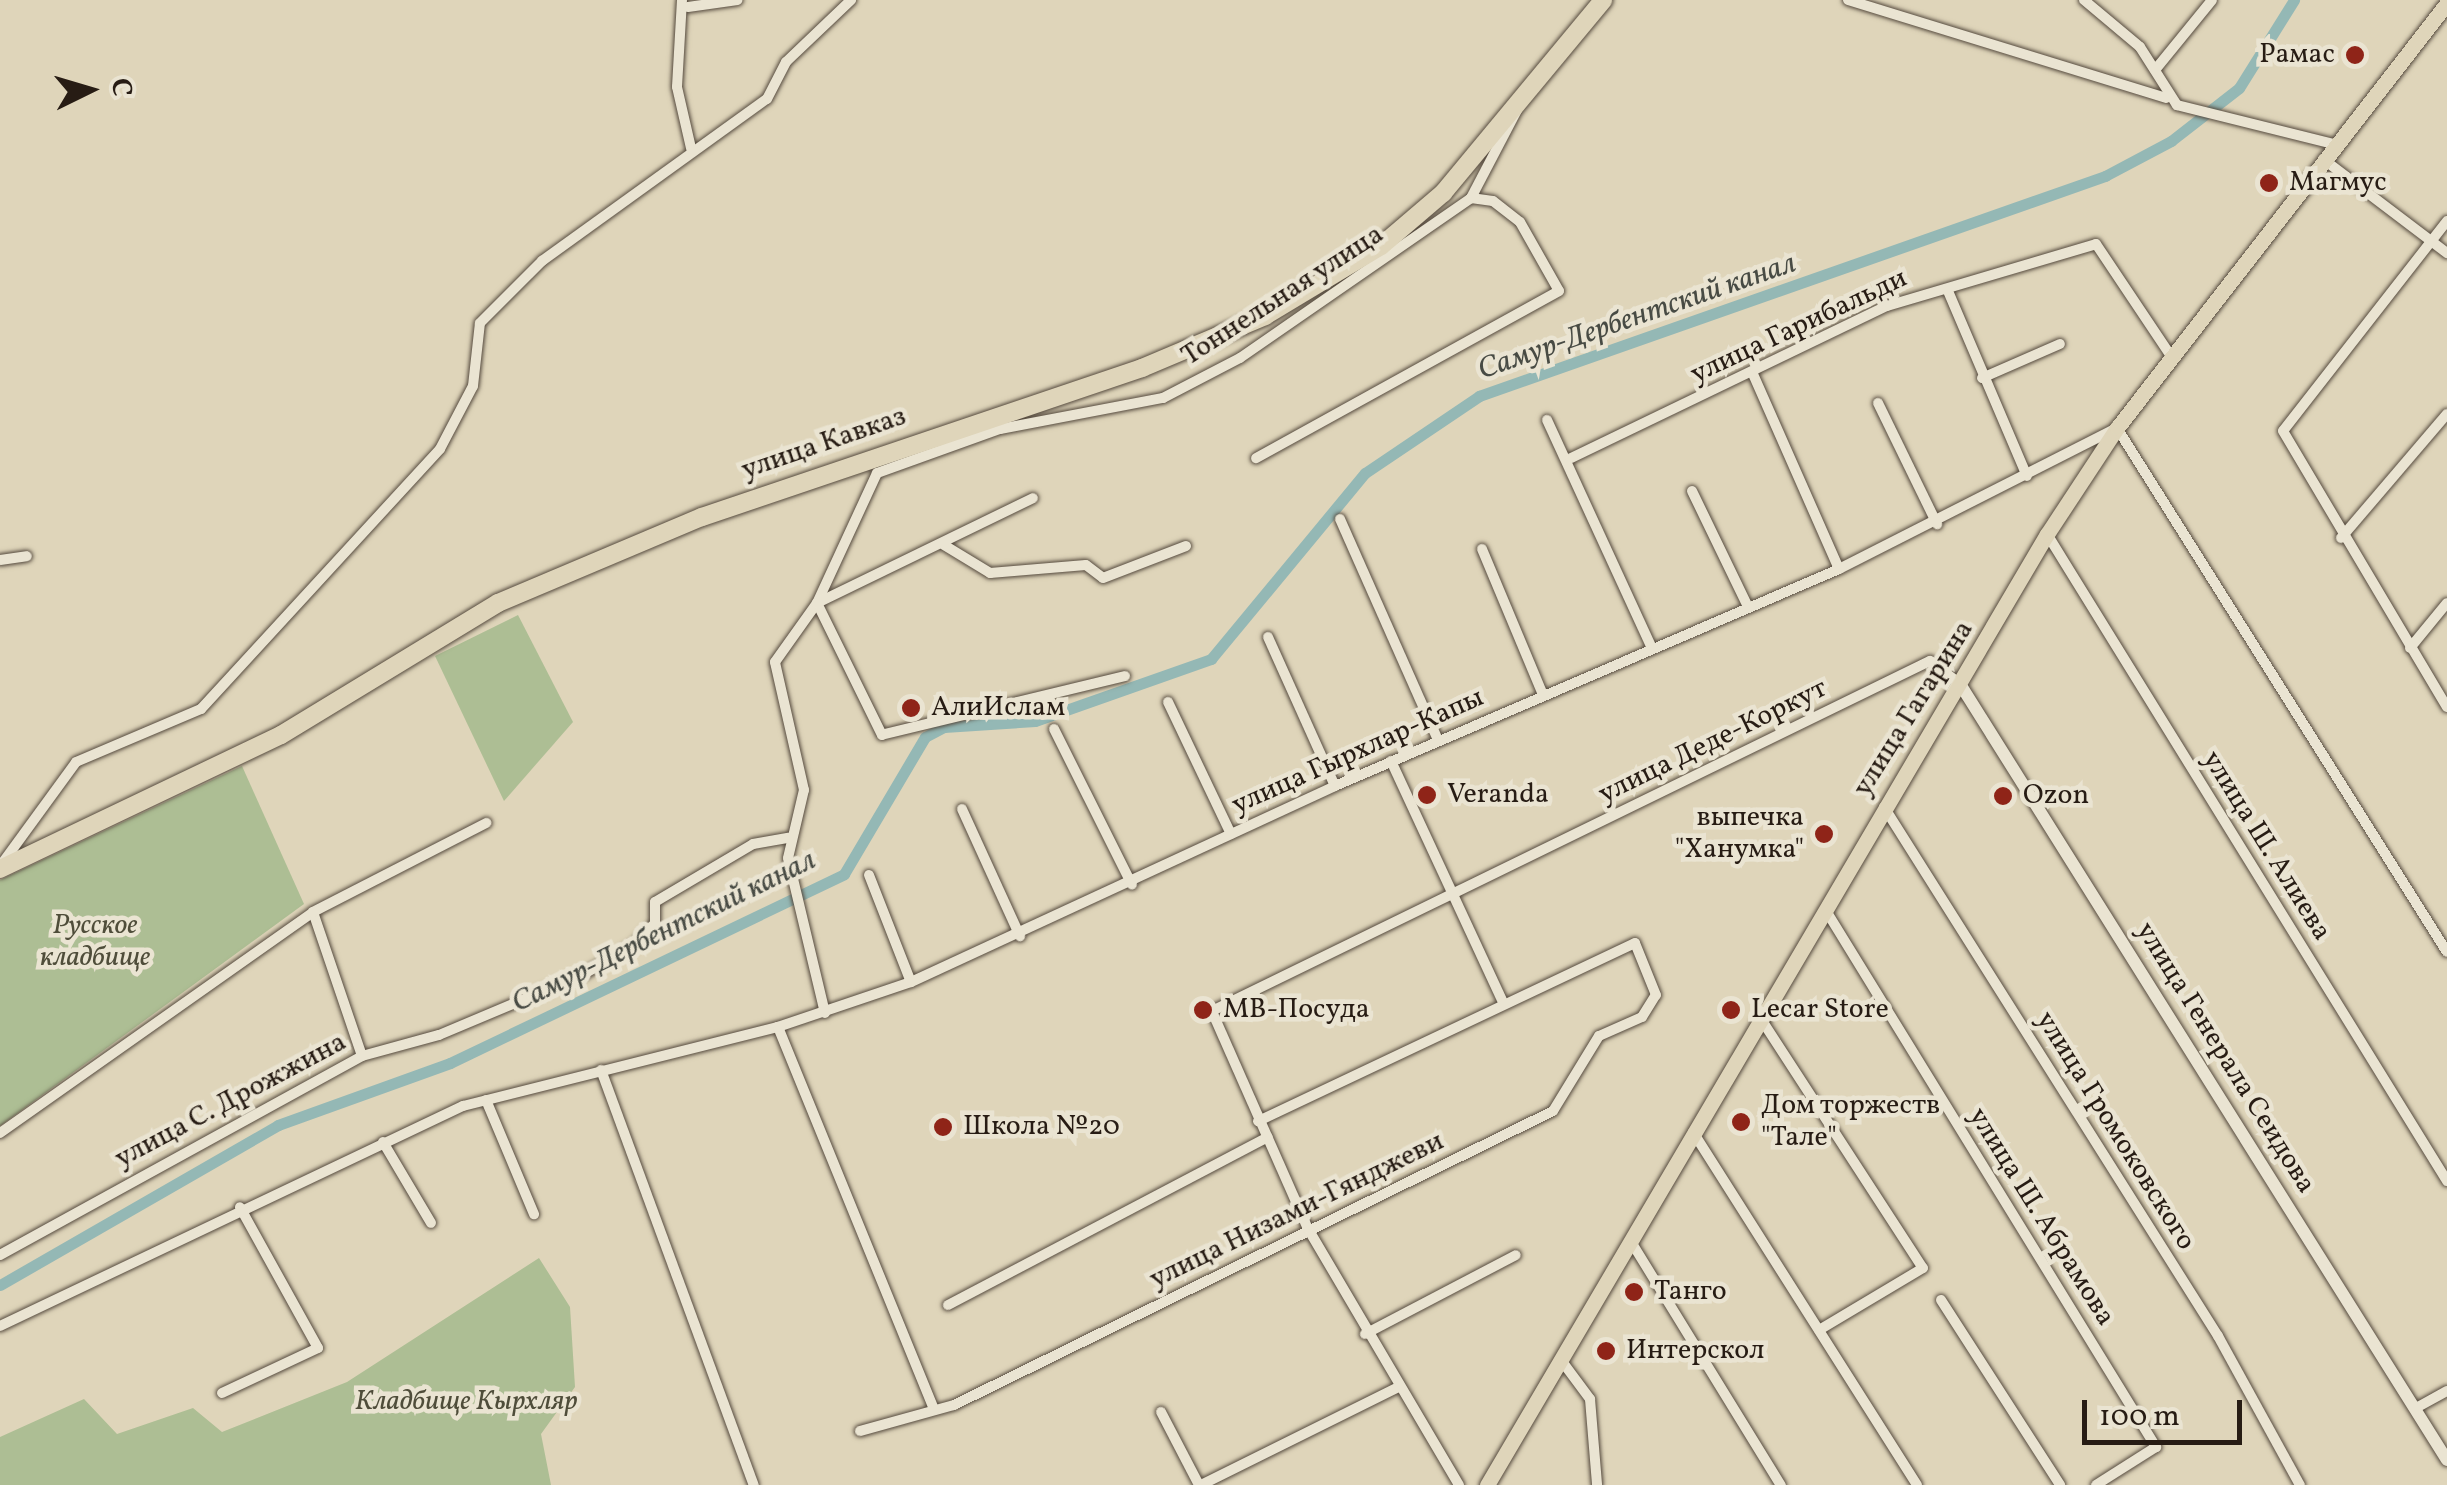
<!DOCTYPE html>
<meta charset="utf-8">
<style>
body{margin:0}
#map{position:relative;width:2447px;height:1485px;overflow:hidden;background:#dfd5ba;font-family:Vollkorn,serif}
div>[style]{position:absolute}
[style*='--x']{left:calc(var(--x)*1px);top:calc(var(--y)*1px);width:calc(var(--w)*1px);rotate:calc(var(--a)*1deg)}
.green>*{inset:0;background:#adbe94}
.canal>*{height:11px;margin:-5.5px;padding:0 5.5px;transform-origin:5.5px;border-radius:5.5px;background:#94b8b5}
.roads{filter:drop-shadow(0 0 2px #554a3e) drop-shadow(0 0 2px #554a3e)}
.minor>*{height:10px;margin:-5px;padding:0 5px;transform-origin:5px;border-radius:5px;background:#eae4d2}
.tertiary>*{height:12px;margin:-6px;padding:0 6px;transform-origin:6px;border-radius:6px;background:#eae4d2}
.primary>*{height:15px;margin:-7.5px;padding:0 7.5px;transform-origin:7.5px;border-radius:7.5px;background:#dfd5ba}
.trunk>*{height:18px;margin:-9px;padding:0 9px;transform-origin:9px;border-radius:9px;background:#dfd5ba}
.dots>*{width:28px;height:28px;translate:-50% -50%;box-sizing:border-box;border:5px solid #eae4d2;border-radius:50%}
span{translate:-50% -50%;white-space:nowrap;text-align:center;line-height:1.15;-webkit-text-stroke:9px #eae4d2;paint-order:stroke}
.poi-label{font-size:28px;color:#271c14}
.right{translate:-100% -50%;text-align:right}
.left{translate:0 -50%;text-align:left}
.street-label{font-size:28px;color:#271c14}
.park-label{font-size:28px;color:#4f4d3a;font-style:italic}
.water-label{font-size:30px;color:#484b44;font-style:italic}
.north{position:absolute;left:40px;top:40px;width:100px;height:100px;-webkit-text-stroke:8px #eae4d2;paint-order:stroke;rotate:85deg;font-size:28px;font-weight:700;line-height:40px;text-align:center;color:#271c14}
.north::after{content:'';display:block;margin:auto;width:35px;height:45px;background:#271c14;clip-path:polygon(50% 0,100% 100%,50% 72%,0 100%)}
.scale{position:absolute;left:2082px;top:1400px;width:160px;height:45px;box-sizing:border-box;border:5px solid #271c14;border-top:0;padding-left:12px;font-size:30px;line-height:35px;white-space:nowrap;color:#271c14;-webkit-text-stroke:8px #eae4d2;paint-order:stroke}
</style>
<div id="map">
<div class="green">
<i style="clip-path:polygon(518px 615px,573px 722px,504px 801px,435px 656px)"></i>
<i style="clip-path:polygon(242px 766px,304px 904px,0 1126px,0 880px)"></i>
<i style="clip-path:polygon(539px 1258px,570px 1307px,575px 1387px,541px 1434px,551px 1485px,0 1485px,0 1437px,84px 1399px,117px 1434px,193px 1408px,222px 1432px,347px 1382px)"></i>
</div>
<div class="canal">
<i style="--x:0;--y:1285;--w:321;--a:-29.9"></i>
<i style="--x:278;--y:1125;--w:183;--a:-19.8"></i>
<i style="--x:450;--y:1063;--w:437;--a:-25.6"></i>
<i style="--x:844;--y:874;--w:159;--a:-59.4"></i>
<i style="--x:925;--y:737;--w:21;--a:-28"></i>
<i style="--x:944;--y:727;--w:91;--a:-3.8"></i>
<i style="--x:1035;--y:721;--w:187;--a:-19.4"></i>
<i style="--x:1211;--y:659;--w:241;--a:-50.4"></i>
<i style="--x:1365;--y:473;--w:138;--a:-34"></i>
<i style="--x:1479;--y:396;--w:664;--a:-19.36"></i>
<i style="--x:2105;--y:176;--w:75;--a:-27.9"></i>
<i style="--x:2171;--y:141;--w:86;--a:-37.9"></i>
<i style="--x:2239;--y:88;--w:104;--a:-58"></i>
</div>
<div class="roads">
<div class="minor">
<i style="--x:682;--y:0;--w:87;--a:93.3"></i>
<i style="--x:677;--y:87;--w:63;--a:77.1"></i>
<i style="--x:1848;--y:0;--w:333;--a:17.1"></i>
<i style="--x:2084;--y:0;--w:73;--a:40"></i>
<i style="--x:2140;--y:47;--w:69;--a:57.5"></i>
<i style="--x:2177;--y:105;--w:162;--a:14"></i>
<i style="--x:688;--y:7;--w:50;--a:-8"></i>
<i style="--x:2155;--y:70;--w:90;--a:-50.8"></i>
<i style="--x:2323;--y:159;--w:156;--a:37.2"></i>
<i style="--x:1471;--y:198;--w:99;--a:-62.4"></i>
<i style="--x:2447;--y:221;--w:266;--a:128"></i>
<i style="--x:2283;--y:431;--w:321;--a:59.3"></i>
<i style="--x:1948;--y:291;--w:201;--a:66.9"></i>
<i style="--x:1753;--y:374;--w:213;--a:66.2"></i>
<i style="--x:1982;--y:378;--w:85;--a:-23.6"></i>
<i style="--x:1878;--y:403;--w:135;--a:64"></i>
<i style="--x:1547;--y:420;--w:251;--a:65.3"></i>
<i style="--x:1571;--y:458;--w:351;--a:-25.7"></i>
<i style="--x:1887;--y:306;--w:218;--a:-16.5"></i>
<i style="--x:2096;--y:244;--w:135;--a:56.2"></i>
<i style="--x:1692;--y:491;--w:129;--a:64.2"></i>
<i style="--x:1340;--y:519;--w:242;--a:66.1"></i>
<i style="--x:2047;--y:534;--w:761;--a:58.27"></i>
<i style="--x:2341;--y:538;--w:163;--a:-49.5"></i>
<i style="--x:944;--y:545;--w:54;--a:31.3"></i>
<i style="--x:990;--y:573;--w:96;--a:-4.8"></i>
<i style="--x:1086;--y:565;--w:21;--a:37"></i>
<i style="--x:1103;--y:578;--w:89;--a:-21.1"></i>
<i style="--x:1482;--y:549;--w:158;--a:67.3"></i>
<i style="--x:0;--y:560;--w:27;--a:-8"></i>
<i style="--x:1268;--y:637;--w:163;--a:65.8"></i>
<i style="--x:2410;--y:648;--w:58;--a:-50.6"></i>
<i style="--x:1125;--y:676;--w:250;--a:166.4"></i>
<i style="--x:882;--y:735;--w:147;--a:-116.2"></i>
<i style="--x:817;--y:603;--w:143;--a:-65.2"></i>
<i style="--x:877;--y:473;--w:131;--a:-19.7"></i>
<i style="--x:1000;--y:429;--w:166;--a:-10.8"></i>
<i style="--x:1163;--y:398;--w:87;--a:-27.5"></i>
<i style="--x:1240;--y:358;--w:281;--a:-34.7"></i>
<i style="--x:1471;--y:198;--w:22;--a:8"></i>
<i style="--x:1493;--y:201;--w:34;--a:38"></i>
<i style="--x:1520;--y:222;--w:79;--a:60.5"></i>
<i style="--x:1559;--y:291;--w:346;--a:151.1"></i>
<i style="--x:1168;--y:702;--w:146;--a:64.5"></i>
<i style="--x:1054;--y:729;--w:174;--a:63.4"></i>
<i style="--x:1391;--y:761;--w:268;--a:65.1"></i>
<i style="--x:1884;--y:807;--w:626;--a:57.73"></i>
<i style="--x:2218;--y:1336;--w:170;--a:61.2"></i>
<i style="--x:962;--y:809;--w:140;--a:65.5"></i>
<i style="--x:1;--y:865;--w:127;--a:-53.9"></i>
<i style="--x:76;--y:762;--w:136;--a:-23"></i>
<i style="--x:201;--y:709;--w:353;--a:-47.4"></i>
<i style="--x:440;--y:449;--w:71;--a:-62.4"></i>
<i style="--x:473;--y:386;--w:63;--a:-83.7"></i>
<i style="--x:480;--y:323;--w:88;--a:-45"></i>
<i style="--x:542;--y:261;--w:277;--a:-35.8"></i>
<i style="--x:767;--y:99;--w:42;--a:-62.8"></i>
<i style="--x:786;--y:62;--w:90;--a:-43.6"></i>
<i style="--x:869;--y:875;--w:115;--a:68.6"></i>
<i style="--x:1825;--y:909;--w:632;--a:58.4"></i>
<i style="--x:2156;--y:1447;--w:71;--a:147.7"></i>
<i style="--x:313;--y:912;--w:152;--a:71.2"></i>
<i style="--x:825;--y:1013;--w:159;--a:-103.4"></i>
<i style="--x:788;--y:858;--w:70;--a:-76.8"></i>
<i style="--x:804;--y:790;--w:131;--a:-102.8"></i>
<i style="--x:775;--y:662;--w:72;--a:-54.6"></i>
<i style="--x:817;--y:603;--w:240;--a:-25.9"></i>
<i style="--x:1761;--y:1019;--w:297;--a:57"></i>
<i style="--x:1923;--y:1268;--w:121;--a:149.2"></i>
<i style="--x:778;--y:1027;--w:413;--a:67.8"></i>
<i style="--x:601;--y:1070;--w:442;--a:69.8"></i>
<i style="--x:486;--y:1100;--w:124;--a:67.2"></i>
<i style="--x:1693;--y:1132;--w:418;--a:57.6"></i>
<i style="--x:0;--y:1133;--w:383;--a:-35.2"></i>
<i style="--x:313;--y:912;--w:195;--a:-27.2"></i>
<i style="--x:383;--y:1142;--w:94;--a:59.3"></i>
<i style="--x:1630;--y:1240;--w:288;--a:58.4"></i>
<i style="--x:0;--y:1255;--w:413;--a:-28.8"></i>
<i style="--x:362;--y:1056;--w:80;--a:-15.3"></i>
<i style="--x:439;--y:1035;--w:157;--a:-22.8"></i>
<i style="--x:584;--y:974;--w:58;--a:-30.1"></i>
<i style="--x:634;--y:945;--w:30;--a:-46"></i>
<i style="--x:655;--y:923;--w:21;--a:-90"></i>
<i style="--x:655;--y:902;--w:114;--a:-30.6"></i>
<i style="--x:753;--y:844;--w:36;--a:-10"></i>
<i style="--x:1941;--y:1300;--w:220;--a:57.2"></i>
<i style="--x:948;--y:1305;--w:361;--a:-27.7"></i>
<i style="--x:0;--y:1326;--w:513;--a:-25.42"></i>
<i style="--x:463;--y:1106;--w:325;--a:-14.1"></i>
<i style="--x:778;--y:1027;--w:140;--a:-18.7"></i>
<i style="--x:911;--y:982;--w:467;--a:-24.8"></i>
<i style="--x:1335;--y:786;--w:549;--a:-23.29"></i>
<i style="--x:1839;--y:569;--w:312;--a:-26.9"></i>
<i style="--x:2117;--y:428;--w:619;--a:57.8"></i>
<i style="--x:1365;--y:1334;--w:170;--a:-27.6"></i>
<i style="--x:1561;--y:1360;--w:49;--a:53.4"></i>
<i style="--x:1590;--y:1399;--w:86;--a:85.3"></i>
<i style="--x:222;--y:1393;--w:106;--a:-25.1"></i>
<i style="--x:318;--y:1348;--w:161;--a:-119"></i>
<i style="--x:2416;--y:1408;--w:35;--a:-29"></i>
<i style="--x:1161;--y:1412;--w:82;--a:62.5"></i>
<i style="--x:860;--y:1431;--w:98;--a:-15.5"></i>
<i style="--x:954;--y:1405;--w:667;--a:-26.14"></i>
<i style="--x:1553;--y:1111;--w:88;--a:-58.5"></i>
<i style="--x:1599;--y:1036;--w:47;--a:-23.8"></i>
<i style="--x:1642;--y:1017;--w:26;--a:-58"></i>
<i style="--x:1656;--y:995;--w:56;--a:-112"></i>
<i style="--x:1635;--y:943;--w:417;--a:154.7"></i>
<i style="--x:1201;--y:1485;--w:220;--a:-26.4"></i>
<i style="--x:1459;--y:1485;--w:297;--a:-120.5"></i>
<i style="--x:1308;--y:1229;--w:238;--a:-113.8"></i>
<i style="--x:1212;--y:1011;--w:799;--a:-25.99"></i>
<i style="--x:1930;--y:661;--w:38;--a:37"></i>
</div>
<div class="tertiary">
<i style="--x:1960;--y:684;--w:916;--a:57.89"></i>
</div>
<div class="primary">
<i style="--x:1487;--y:1485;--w:1104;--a:-59.51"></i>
<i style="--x:2047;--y:534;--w:127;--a:-56.6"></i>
<i style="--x:2117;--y:428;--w:538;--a:-52.17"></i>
</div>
<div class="trunk">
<i style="--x:0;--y:869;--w:311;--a:-25.5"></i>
<i style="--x:281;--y:735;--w:254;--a:-31.3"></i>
<i style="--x:498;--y:603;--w:221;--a:-22.9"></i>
<i style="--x:702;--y:517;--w:465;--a:-18.7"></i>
<i style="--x:1142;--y:368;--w:134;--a:-22.9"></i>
<i style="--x:1265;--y:316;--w:135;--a:-31.1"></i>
<i style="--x:1381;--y:246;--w:82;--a:-40.5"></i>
<i style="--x:1443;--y:193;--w:251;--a:-50.3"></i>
</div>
</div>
<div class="dots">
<i style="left:2355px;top:55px;background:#8f2418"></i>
<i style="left:2269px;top:183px;background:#8f2418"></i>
<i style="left:911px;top:708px;background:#8f2418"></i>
<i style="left:1427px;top:795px;background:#8f2418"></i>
<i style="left:2003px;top:796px;background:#8f2418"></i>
<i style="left:1824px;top:834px;background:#8f2418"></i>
<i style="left:1203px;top:1010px;background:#8f2418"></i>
<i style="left:1731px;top:1010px;background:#8f2418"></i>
<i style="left:1741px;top:1122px;background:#8f2418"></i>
<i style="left:943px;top:1127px;background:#8f2418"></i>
<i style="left:1634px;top:1292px;background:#8f2418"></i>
<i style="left:1606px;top:1351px;background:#8f2418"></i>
</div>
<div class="poi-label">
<span class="right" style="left:2335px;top:55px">Рамас</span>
<span class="left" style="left:2289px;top:183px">Магмус</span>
<span class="left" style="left:931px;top:708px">АлиИслам</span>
<span class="left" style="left:1447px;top:795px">Veranda</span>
<span class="left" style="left:2023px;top:796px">Ozon</span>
<span class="right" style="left:1804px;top:834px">выпечка<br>"Ханумка"</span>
<span class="left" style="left:1223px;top:1010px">МВ-Посуда</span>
<span class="left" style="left:1751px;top:1010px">Lecar Store</span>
<span class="left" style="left:1761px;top:1122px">Дом торжеств<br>"Тале"</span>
<span class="left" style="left:963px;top:1127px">Школа №20</span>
<span class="left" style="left:1654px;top:1292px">Танго</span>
<span class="left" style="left:1626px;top:1351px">Интерскол</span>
</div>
<div class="street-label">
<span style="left:1283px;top:296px;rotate:-33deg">Тоннельная улица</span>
<span style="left:1799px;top:327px;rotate:-25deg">улица Гарибальди</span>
<span style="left:824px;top:444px;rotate:-19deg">улица Кавказ</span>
<span style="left:1914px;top:709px;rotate:-58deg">улица Гагарина</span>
<span style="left:1713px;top:742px;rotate:-26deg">улица Деде-Коркут</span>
<span style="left:1358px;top:752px;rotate:-24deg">улица Гырхлар-Капы</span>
<span style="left:2266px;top:846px;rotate:58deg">улица Ш. Алиева</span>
<span style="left:2225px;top:1058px;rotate:58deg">улица Генерала Сеидова</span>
<span style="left:231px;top:1101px;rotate:-28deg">улица С. Дрожжина</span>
<span style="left:2115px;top:1131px;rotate:58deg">улица Громоковского</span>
<span style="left:1297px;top:1211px;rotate:-26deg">улица Низами-Гянджеви</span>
<span style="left:2041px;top:1217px;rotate:58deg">улица Ш. Абрамова</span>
</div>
<div class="park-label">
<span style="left:95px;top:942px">Русское<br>кладбище</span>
<span style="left:466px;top:1402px">Кладбище Кырхляр</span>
</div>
<div class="water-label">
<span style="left:1637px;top:317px;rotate:-19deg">Самур-Дербентский канал</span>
<span style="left:664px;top:932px;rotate:-26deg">Самур-Дербентский канал</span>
</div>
<div class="north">С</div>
<div class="scale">100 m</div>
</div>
